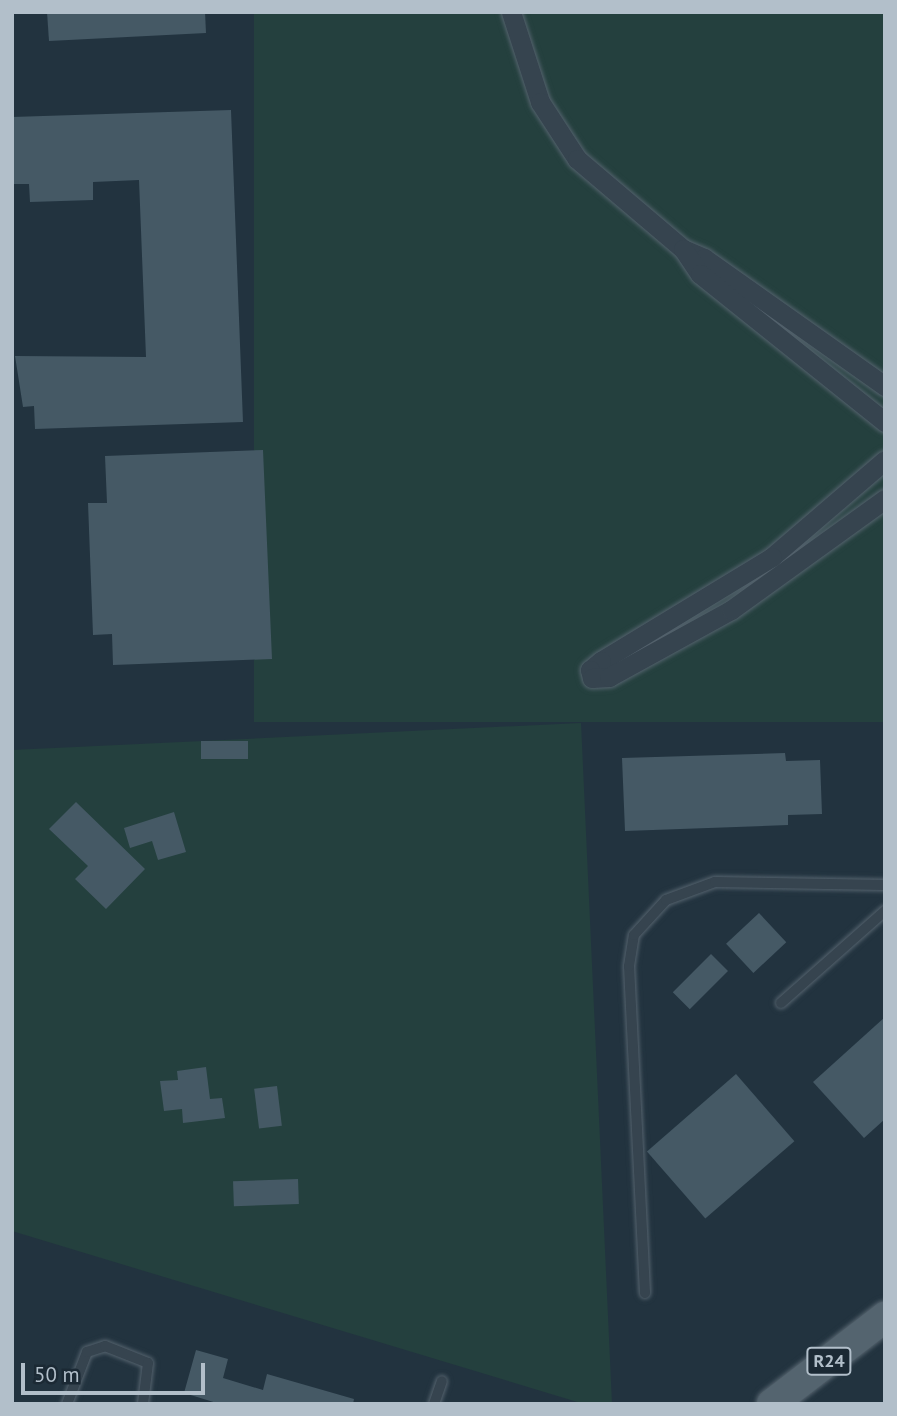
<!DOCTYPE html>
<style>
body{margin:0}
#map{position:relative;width:897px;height:1416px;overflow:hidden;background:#22333f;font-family:"PT Sans",sans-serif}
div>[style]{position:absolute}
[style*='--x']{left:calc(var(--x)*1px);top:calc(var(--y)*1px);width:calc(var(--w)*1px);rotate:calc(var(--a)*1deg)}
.green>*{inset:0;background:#24403e;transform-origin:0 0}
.building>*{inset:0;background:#455965;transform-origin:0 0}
.roads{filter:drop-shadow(0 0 2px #54626d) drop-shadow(0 0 2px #54626d)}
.service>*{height:10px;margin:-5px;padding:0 5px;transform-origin:5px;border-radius:5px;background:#36444f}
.minor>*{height:19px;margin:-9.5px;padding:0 9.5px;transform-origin:9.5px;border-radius:9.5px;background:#36444f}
.primary>*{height:30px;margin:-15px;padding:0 15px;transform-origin:15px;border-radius:15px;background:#54646f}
span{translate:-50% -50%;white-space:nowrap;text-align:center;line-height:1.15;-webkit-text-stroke:5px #1b2934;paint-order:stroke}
.shield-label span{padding:2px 5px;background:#1b2934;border:2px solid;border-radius:5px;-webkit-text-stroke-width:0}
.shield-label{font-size:18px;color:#b2bfca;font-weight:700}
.frame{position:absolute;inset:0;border:14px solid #b2bfca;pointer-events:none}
.scale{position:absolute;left:21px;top:1363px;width:184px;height:32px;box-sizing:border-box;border:4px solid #b2bfca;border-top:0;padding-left:9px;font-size:21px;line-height:24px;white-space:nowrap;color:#b2bfca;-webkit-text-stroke:5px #1b2934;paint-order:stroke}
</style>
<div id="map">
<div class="green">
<i style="left:254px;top:12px;width:631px;height:710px"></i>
<i style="clip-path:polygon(581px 723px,612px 1404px,584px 1404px,12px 1231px,12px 750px)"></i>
</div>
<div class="building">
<i style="clip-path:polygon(47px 12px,205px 12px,206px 33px,49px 41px)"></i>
<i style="clip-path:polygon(231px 110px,243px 422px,35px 429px,34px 406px,23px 407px,15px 356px,146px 357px,139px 180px,93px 182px,93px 200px,30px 202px,29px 184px,12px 184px,12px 117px)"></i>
<i style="clip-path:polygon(263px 450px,272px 659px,113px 665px,112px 634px,93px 635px,88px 503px,107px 503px,105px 456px)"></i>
<i style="left:248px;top:741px;width:18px;height:47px;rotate:90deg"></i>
<i style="clip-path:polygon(785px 753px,786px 761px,820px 760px,822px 814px,788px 815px,788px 825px,625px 831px,622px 758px)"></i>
<i style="clip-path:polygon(76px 802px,145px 869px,106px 909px,75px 879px,88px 866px,49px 829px)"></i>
<i style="clip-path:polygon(174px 812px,186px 852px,158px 860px,152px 841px,130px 848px,124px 828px)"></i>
<i style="left:759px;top:913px;width:40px;height:45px;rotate:47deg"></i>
<i style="left:711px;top:954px;width:24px;height:54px;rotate:45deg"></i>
<i style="clip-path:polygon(885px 1017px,885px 1119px,864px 1138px,813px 1082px)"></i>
<i style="clip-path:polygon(206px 1067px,210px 1099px,222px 1098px,225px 1118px,183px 1123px,182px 1109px,164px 1111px,160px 1081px,178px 1080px,177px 1071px)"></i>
<i style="left:736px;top:1074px;width:89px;height:118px;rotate:49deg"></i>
<i style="left:277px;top:1086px;width:40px;height:23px;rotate:83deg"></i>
<i style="left:298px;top:1179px;width:25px;height:65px;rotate:88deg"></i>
<i style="clip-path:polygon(196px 1350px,228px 1359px,223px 1378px,263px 1390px,267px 1374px,354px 1399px,353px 1404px,220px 1404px,184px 1393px)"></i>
</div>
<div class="roads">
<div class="service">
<i style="--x:781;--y:1003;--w:139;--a:-41.5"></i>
<i style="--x:645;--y:1293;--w:327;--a:-92.8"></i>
<i style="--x:629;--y:966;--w:31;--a:-81"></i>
<i style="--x:634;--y:935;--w:47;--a:-47.6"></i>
<i style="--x:666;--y:900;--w:52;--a:-20.2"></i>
<i style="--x:715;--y:882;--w:170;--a:1"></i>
<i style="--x:67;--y:1404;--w:56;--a:-69"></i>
<i style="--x:87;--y:1352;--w:19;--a:-18"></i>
<i style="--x:105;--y:1346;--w:46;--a:21.6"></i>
<i style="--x:148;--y:1363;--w:41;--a:97"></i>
<i style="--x:434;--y:1404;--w:24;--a:-71"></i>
</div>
<div class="minor">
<i style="--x:511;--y:12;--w:95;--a:72.1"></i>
<i style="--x:540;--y:102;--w:68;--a:57"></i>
<i style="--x:577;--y:159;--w:139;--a:40.3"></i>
<i style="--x:683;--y:249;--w:23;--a:23"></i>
<i style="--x:704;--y:258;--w:222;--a:35.3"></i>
<i style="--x:683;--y:249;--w:30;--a:56"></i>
<i style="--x:700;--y:274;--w:237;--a:38.7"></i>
<i style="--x:885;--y:460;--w:149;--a:139.4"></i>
<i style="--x:772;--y:557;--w:200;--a:148.7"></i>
<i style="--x:601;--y:661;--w:14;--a:141"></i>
<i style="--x:590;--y:670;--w:8;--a:76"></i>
<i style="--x:592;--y:678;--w:17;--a:-3"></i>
<i style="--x:609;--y:677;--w:139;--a:-28.8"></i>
<i style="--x:731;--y:610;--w:190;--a:-35.8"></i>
</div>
<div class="primary">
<i style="--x:772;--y:1404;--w:143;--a:-37.6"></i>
</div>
</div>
<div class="shield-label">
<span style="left:829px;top:1361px">R24</span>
</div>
<div class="frame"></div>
<div class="scale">50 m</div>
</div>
